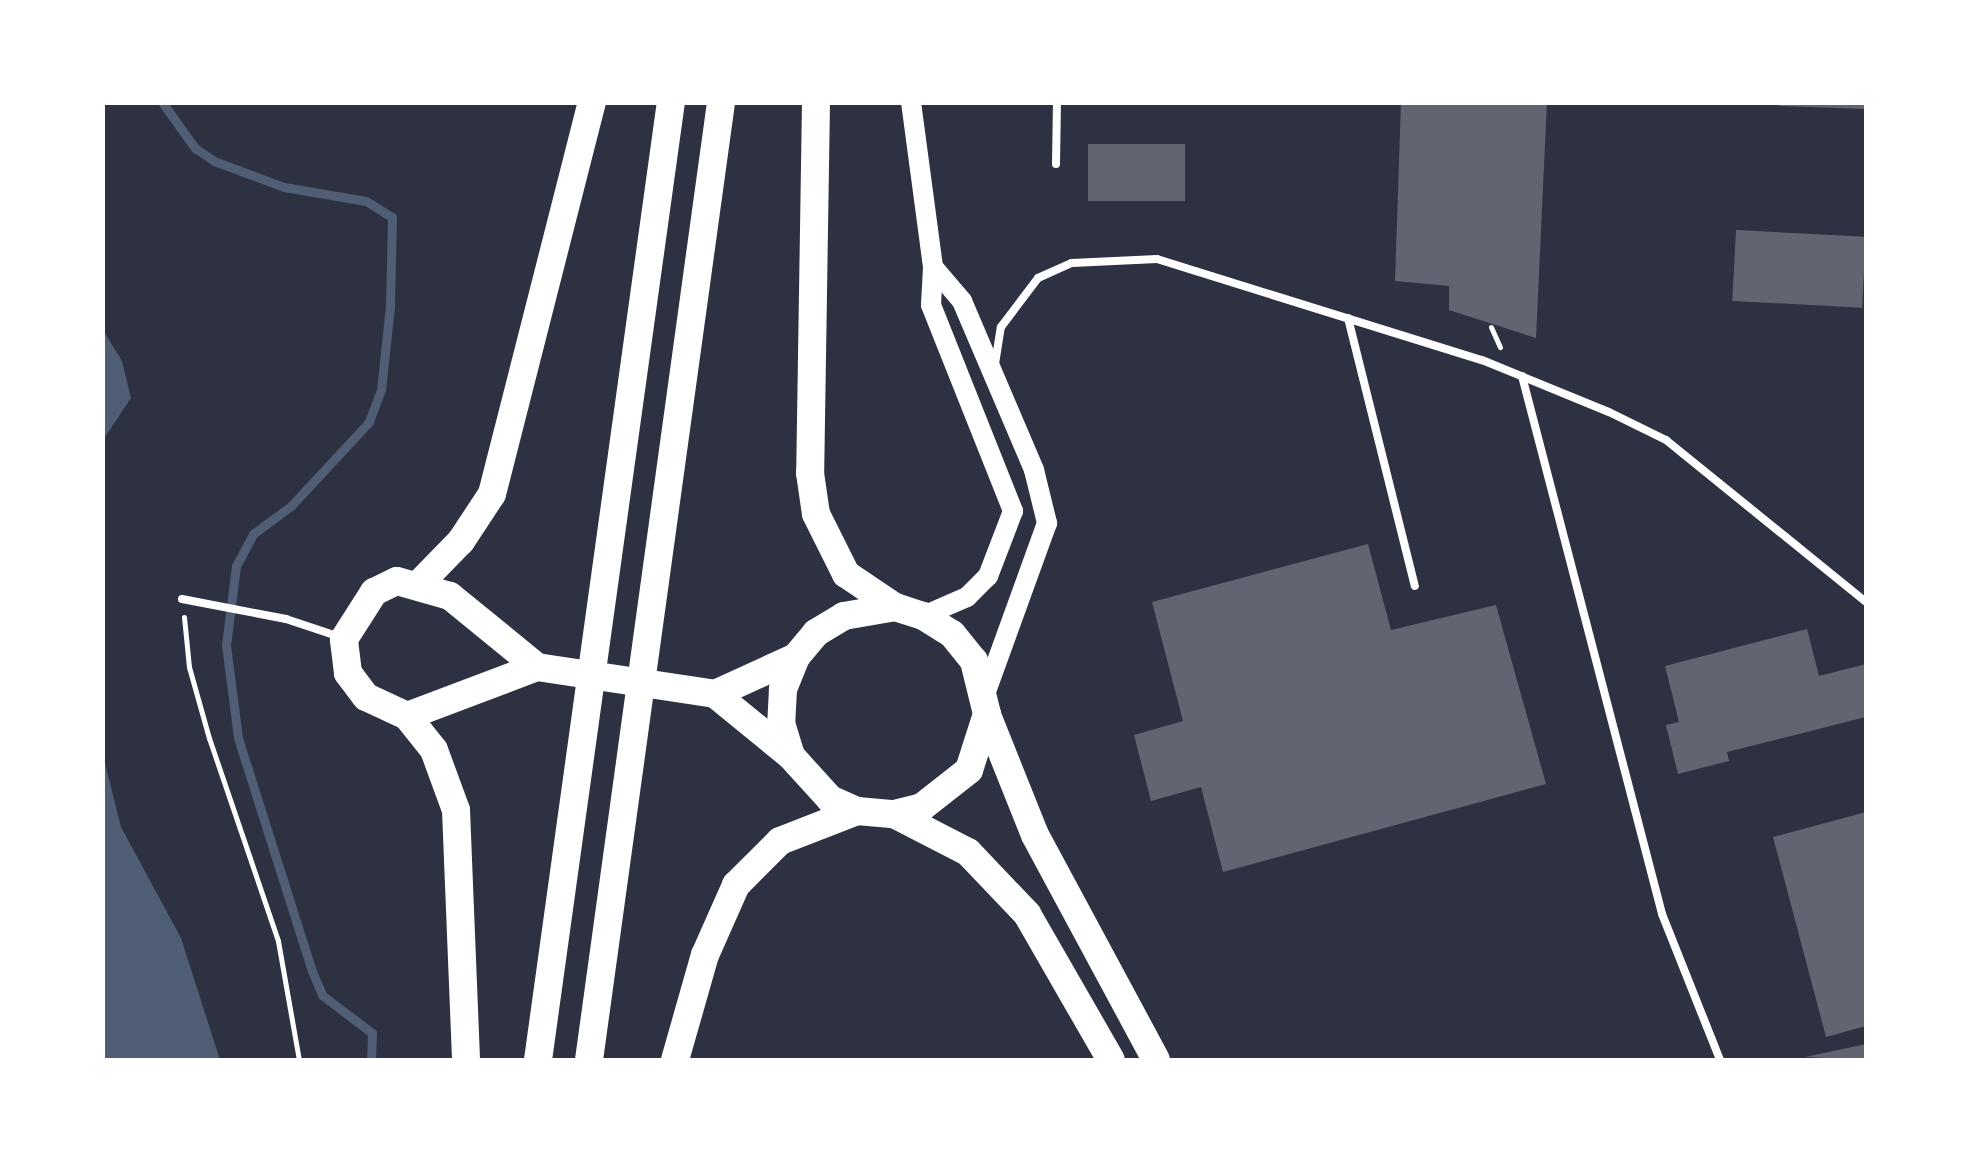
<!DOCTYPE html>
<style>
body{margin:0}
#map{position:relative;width:1969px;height:1163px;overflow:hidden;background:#2d3142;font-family:"Nunito Sans",sans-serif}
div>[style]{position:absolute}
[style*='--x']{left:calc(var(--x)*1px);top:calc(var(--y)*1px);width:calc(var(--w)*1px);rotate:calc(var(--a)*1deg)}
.water>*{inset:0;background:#4f5d75}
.stream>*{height:9px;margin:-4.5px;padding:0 4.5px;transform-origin:4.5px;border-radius:4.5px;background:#4f5d75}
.building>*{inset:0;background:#626471;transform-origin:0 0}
.path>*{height:5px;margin:-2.5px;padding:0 2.5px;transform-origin:2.5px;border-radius:2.5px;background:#fff}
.service>*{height:8px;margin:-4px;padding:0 4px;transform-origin:4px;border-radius:4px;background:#fff}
.secondary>*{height:20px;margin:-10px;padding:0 10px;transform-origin:10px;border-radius:10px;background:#fff}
.trunk>*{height:28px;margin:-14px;padding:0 14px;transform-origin:14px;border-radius:14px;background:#fff}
span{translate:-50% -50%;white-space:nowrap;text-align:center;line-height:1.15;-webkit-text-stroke:10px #fff;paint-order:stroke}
.frame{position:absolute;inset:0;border:105px solid #fff;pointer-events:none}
</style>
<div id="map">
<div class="water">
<i style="clip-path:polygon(103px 330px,122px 361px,131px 398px,103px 440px)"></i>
<i style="clip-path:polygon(103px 637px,105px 763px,121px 827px,181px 938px,220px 1060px,103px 1060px)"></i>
</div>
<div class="stream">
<i style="--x:162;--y:102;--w:57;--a:54.3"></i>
<i style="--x:195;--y:148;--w:23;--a:34"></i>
<i style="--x:214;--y:161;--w:75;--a:20.4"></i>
<i style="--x:284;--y:187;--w:83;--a:9.7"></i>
<i style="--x:366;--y:201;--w:31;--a:32"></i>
<i style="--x:392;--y:217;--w:89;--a:91.3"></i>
<i style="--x:390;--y:306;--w:84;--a:96.1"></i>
<i style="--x:381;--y:390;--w:34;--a:111"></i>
<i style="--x:369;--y:422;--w:115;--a:132.9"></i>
<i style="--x:291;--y:506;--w:47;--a:143.6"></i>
<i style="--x:253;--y:534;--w:36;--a:118"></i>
<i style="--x:236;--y:566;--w:80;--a:97.2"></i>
<i style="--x:226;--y:645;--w:94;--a:82.6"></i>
<i style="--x:238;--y:738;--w:244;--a:72.4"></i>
<i style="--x:312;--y:971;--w:26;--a:67"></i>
<i style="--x:322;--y:995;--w:63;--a:37.2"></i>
<i style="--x:372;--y:1033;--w:27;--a:92"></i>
</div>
<div class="building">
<i style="clip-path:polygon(1401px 102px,1547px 102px,1536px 338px,1449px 310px,1449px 286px,1395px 281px)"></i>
<i style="clip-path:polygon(1779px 102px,1866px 102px,1866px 109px,1779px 106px)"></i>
<i style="left:1088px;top:144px;width:97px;height:57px"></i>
<i style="left:1736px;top:230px;width:130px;height:71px;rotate:3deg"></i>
<i style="clip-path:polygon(1368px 544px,1391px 630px,1496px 605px,1546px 784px,1223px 872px,1201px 787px,1151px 801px,1134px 735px,1183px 721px,1152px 602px)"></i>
<i style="clip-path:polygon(1807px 629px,1819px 676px,1866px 664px,1866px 717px,1727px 752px,1729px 761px,1678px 774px,1666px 725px,1679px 722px,1665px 666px)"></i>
<i style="clip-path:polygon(1866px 812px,1866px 1026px,1826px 1037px,1773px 837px)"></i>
<i style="clip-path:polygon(1866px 1044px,1866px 1060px,1805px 1057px)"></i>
</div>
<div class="path">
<i style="--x:1491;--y:327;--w:22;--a:66"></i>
<i style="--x:184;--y:617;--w:50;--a:84.3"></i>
<i style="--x:189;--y:667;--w:74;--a:74.3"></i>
<i style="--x:209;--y:738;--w:214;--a:71.2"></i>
<i style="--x:278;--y:941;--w:121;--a:80"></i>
</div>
<div class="service">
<i style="--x:1056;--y:164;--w:62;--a:-89.1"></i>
<i style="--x:1348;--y:318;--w:276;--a:76"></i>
<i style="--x:995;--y:364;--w:37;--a:-81"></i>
<i style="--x:1001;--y:327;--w:61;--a:-52.9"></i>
<i style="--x:1038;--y:278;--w:37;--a:-24"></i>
<i style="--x:1072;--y:263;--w:85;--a:-2.7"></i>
<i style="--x:1157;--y:259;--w:340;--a:17.3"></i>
<i style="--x:1482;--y:360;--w:137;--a:22.3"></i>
<i style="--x:1609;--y:412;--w:64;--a:26.2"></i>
<i style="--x:1666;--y:440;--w:257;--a:39"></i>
<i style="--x:1522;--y:376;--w:556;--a:75.41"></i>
<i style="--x:1662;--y:914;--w:157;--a:68.3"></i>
<i style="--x:182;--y:599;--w:106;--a:10.9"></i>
<i style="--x:286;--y:619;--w:57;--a:18.4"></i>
</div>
<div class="secondary">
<i style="--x:911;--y:102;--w:166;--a:82.4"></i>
<i style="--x:933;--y:267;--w:38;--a:93"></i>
<i style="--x:931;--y:305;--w:222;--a:68.3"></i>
<i style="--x:1013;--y:511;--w:70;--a:111"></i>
<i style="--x:988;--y:576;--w:30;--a:135"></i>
<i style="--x:967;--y:597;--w:48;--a:156.6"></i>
<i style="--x:933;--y:267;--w:45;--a:49.5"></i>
<i style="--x:962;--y:301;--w:184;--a:66.9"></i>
<i style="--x:1034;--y:470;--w:55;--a:76.2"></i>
<i style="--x:1047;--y:523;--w:182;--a:109.9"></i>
</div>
<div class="trunk">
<i style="--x:816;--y:102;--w:371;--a:90.9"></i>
<i style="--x:810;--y:473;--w:41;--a:81.7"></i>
<i style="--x:816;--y:514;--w:67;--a:63.4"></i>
<i style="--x:846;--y:574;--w:59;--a:34"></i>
<i style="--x:420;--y:583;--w:59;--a:-45.7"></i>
<i style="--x:461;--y:541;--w:56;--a:-56.6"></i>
<i style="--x:492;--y:494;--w:405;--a:-75.7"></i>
<i style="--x:537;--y:667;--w:139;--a:159.3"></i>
<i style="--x:407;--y:716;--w:45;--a:-155.1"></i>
<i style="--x:366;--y:697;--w:30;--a:-127"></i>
<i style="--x:348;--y:673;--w:34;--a:-97"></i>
<i style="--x:344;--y:639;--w:56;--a:-57.4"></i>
<i style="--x:374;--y:592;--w:25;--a:-26"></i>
<i style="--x:397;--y:581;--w:55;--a:15.8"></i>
<i style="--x:450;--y:596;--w:112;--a:39.2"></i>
<i style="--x:537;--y:667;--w:180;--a:8.6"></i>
<i style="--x:715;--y:694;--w:89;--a:-24.6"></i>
<i style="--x:715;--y:694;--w:98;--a:39.2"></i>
<i style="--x:791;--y:756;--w:58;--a:47.8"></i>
<i style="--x:830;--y:799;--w:30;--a:24"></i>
<i style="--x:857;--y:811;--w:37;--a:5"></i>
<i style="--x:894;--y:814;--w:29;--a:-14"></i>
<i style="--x:922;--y:807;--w:60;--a:-38.2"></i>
<i style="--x:969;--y:770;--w:59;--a:-72.2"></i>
<i style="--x:987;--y:714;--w:55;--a:-103.8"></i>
<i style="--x:974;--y:661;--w:35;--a:-129"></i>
<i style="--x:952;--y:634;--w:34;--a:-148"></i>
<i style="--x:923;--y:616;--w:28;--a:-162"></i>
<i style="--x:896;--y:607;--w:53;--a:170.2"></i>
<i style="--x:844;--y:616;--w:33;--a:149"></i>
<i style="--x:816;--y:633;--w:31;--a:130"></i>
<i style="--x:796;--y:657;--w:35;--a:112"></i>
<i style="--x:783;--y:689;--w:34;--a:93"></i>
<i style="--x:781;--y:723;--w:34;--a:73"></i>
<i style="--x:987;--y:715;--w:129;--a:68.2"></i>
<i style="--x:1035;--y:835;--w:255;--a:61.7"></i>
<i style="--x:407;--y:716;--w:43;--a:51.5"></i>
<i style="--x:434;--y:750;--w:64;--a:69.9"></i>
<i style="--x:456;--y:810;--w:250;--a:87.7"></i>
<i style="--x:894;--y:814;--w:83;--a:27.2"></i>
<i style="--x:968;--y:852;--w:86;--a:46.4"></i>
<i style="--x:1027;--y:914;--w:168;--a:60.1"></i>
<i style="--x:538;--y:1060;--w:967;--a:-82.1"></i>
<i style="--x:589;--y:1060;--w:967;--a:-82.15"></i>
<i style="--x:675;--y:1060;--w:109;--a:-74.1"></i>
<i style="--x:705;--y:955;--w:77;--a:-66.1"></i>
<i style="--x:736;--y:885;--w:62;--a:-45"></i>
<i style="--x:780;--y:841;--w:83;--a:-21.3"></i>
</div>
<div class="frame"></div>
</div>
